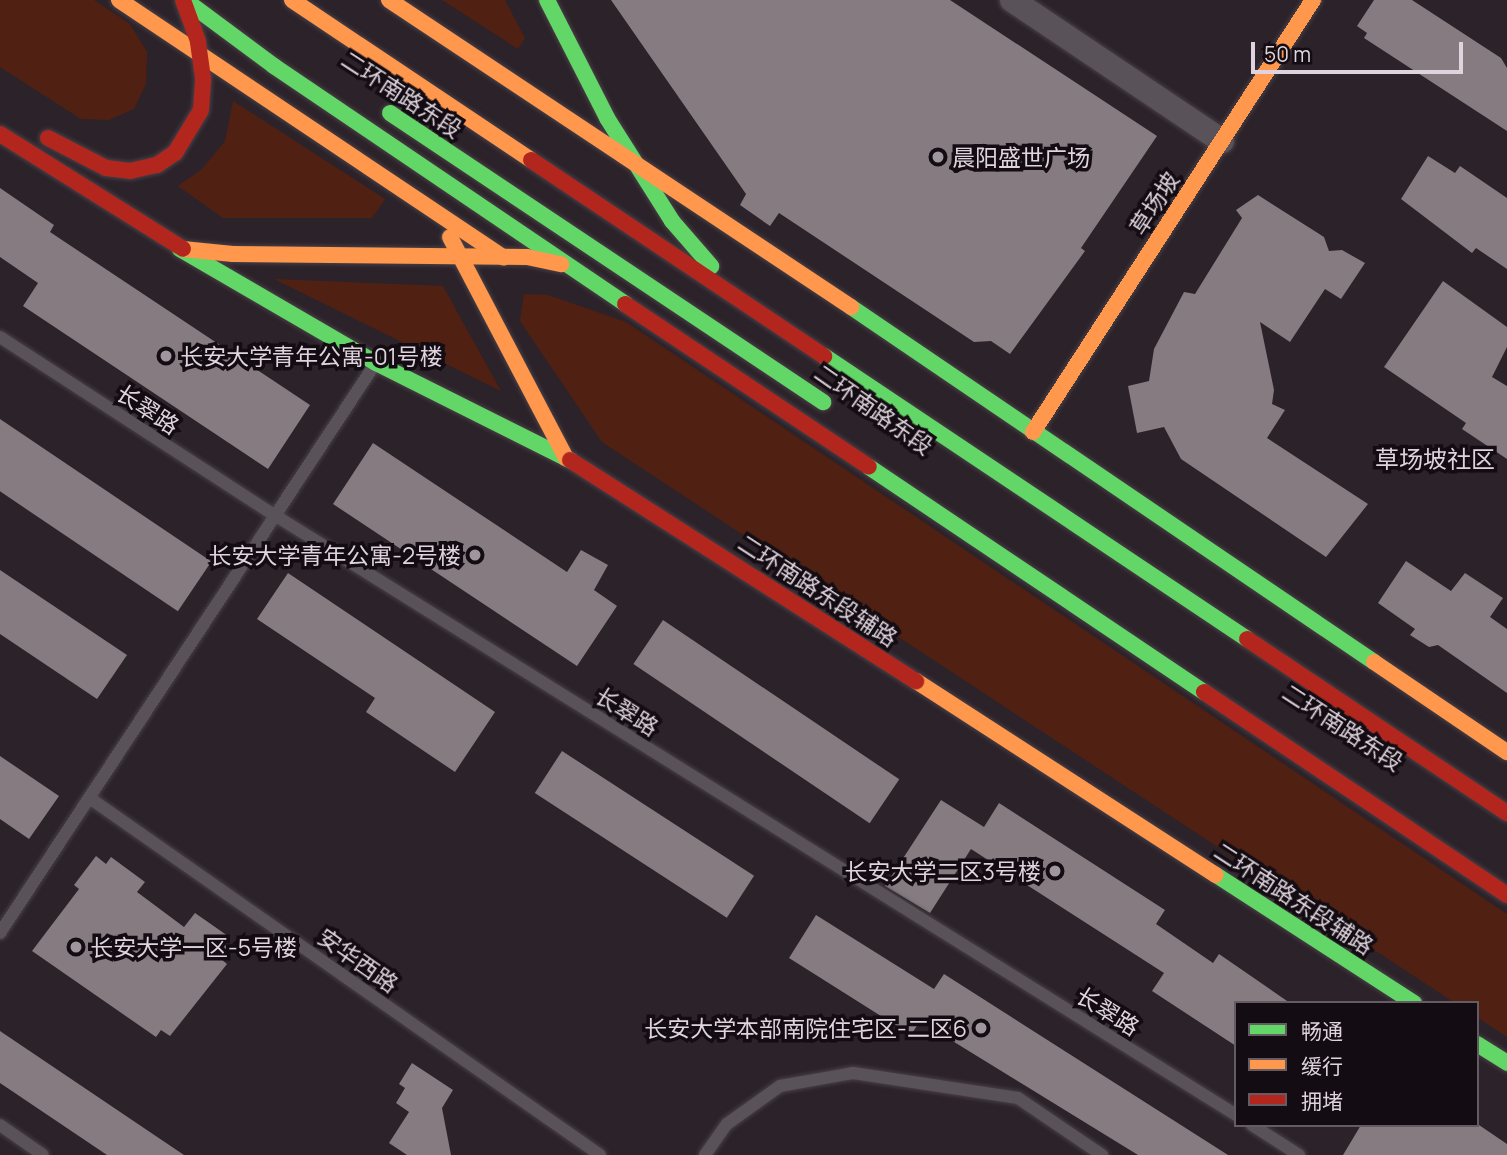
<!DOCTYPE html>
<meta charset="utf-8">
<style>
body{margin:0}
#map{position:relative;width:1507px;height:1155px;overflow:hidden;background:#2c222a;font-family:Manrope,"Noto Sans SC",sans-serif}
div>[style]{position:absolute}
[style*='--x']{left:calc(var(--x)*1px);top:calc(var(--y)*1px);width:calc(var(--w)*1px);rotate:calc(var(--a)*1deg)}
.green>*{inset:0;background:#502112}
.building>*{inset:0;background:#857b80;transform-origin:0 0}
.roads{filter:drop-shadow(0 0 2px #484046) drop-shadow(0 0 2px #484046)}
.lane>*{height:12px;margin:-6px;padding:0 6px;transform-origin:6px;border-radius:6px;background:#595258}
.street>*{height:24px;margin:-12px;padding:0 12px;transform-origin:12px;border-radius:12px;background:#595258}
.fast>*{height:16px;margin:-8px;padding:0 8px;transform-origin:8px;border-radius:8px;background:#63d668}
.slow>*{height:16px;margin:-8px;padding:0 8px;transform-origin:8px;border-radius:8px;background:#ff974d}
.jam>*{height:16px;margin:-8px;padding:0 8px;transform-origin:8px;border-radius:8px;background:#b3261e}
.dots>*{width:19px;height:19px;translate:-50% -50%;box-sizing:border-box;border:4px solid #130c12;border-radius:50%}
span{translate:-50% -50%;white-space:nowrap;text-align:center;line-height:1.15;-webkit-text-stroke:7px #130c12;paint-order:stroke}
.street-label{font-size:23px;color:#dfd4dd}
.poi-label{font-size:23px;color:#dfd4dd}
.left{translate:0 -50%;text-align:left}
.right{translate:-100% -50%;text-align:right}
.neighbourhood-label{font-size:24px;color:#dfd4dd}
.legend{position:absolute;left:1234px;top:1001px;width:245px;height:126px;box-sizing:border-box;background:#130c12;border:2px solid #655c63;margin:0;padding:9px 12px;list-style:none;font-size:21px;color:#dfd4dd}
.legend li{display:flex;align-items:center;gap:14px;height:35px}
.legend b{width:35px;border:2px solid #655c63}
.scale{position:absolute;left:1251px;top:42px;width:212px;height:32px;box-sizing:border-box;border:4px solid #dfd4dd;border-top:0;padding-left:9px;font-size:21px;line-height:24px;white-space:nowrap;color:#dfd4dd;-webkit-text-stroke:5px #130c12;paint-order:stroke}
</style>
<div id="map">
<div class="green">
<i style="clip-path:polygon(0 0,94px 0,130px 24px,147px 52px,146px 84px,134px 109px,109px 120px,81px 119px,0 67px)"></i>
<i style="clip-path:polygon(442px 0,505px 0,525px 38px,518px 49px)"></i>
<i style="clip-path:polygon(233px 101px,385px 199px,372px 218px,223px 218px,178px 186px,202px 169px,225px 141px)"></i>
<i style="clip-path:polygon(274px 279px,443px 286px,501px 391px)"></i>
<i style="clip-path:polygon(524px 294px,548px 295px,626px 322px,1507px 914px,1507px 1037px,1477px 1017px,1477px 1003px,1455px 1003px,602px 442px,520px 321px)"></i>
</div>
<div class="building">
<i style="clip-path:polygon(611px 0,950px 0,1157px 136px,1081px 248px,1085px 251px,1010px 354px,991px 341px,974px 342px,779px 213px,770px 226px,740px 205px,746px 194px)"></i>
<i style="clip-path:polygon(1374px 0,1412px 0,1501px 58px,1507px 68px,1507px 131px,1364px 38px,1367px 33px,1357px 26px)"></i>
<i style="clip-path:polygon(1428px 156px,1455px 173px,1460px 166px,1507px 198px,1507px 269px,1476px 248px,1472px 253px,1401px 199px)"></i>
<i style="clip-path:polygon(0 188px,54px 225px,50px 232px,310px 405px,268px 469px,23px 306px,38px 283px,0 257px)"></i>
<i style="clip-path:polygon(1258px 195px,1324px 237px,1329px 251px,1342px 250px,1365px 263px,1341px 299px,1325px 289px,1290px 342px,1260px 322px,1274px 390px,1272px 404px,1285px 410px,1267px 438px,1368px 504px,1326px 557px,1181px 459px,1164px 427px,1137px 433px,1128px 386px,1149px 381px,1154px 349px,1184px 292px,1195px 294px,1242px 218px,1236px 210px)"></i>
<i style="clip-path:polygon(1443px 281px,1507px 327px,1507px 347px,1492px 377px,1507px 386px,1507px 459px,1462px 429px,1466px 423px,1384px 367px)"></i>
<i style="left:0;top:419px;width:255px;height:60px;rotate:34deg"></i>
<i style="clip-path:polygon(373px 443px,567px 572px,581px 550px,608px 565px,594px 590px,617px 606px,577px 666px,333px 504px)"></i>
<i style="clip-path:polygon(1406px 561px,1451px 591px,1465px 573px,1503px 598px,1490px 617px,1507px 629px,1507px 693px,1438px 645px,1429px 647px,1410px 635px,1415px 629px,1378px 603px)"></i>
<i style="clip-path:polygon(0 570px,127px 655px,97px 699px,0 634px)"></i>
<i style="clip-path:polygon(288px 573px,495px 712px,455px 772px,366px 712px,375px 698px,257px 619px)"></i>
<i style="left:663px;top:620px;width:285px;height:53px;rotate:34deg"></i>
<i style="left:562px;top:751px;width:229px;height:50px;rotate:33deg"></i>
<i style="clip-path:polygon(0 756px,59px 796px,29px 839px,0 819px)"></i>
<i style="clip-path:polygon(941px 800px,984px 827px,999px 803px,1165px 910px,1156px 924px,1213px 963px,1219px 954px,1290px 1003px,1236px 1003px,1236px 1046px,1152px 991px,1164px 973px,971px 849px,930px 913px,885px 886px)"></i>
<i style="clip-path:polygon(96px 856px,106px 864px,111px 857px,145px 882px,137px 892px,184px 927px,195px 913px,228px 936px,223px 943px,229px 948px,221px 959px,227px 964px,170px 1036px,161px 1030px,156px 1037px,32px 951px,79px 889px,74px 885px)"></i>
<i style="clip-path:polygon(816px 915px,934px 989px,944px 974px,1228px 1155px,1138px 1155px,920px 1021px,911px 1035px,789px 958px)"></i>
<i style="clip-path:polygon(0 1031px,184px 1155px,107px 1155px,0 1083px)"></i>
<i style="clip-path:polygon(412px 1063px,453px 1090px,442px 1108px,451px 1155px,407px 1155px,389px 1143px,409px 1112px,396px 1103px,405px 1088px,399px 1084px)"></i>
<i style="clip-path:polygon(1361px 1125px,1479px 1125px,1507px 1144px,1507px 1155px,1343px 1155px)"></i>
</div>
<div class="roads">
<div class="lane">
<i style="--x:0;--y:337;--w:329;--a:33"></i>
<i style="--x:276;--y:516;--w:1132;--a:31.96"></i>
<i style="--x:91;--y:799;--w:621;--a:34.97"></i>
<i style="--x:0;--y:933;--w:681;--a:-56.61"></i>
<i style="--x:0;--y:1125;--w:52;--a:34.9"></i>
<i style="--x:1252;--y:1125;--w:56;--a:32.6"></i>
<i style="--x:705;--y:1155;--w:38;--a:-55"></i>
<i style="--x:727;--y:1124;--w:65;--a:-35.6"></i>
<i style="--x:780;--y:1086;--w:74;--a:-10.1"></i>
<i style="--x:853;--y:1073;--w:167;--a:8.6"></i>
<i style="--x:1018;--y:1098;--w:102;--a:34.2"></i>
</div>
<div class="street">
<i style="--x:1012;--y:0;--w:253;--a:33.9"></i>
</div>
<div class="fast">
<i style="--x:185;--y:0;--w:111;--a:36.6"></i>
<i style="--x:274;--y:66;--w:424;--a:34.1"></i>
<i style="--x:547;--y:0;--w:132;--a:63"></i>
<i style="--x:607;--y:118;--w:122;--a:57.7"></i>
<i style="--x:672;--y:221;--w:60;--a:49.1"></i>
<i style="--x:390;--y:113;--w:521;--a:33.72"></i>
<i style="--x:180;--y:249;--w:227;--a:30.2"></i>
<i style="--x:376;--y:363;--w:217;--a:26.6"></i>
<i style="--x:851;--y:307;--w:632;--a:34.17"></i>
<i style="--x:824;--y:356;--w:509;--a:33.78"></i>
<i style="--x:869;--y:467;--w:404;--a:33.9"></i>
<i style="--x:1216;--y:875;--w:236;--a:32.9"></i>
<i style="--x:1477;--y:1044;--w:36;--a:32"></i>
</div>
<div class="slow">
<i style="--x:119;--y:0;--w:463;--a:33.8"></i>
<i style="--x:292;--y:0;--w:288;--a:33.8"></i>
<i style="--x:389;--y:0;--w:555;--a:33.6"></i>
<i style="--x:450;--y:237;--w:250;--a:62.3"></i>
<i style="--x:183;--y:249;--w:50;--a:5.7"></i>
<i style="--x:233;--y:254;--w:294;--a:0.6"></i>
<i style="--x:527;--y:257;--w:35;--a:12"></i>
<i style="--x:1033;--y:432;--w:515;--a:-57.05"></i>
<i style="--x:1374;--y:662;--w:161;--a:34.1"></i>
<i style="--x:916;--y:681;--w:357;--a:32.9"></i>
</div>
<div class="jam">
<i style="--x:0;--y:134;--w:216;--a:32.1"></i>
<i style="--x:48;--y:138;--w:65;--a:27.3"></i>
<i style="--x:106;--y:168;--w:24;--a:7"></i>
<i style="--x:130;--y:171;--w:28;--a:-13"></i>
<i style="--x:157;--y:165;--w:22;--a:-34"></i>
<i style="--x:175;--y:153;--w:50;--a:-58.8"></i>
<i style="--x:201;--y:110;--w:32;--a:-86"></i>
<i style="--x:203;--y:78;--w:37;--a:-98"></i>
<i style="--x:198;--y:41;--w:44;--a:-110.1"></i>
<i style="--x:531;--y:160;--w:353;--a:33.8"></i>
<i style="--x:625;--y:304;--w:293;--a:33.7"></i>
<i style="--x:570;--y:460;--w:411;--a:32.6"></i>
<i style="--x:1247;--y:639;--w:313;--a:33.8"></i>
<i style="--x:1204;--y:692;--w:365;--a:33.8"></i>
</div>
</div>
<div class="dots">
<i style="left:938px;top:157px;background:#a0969e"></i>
<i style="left:166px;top:356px;background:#a0969e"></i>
<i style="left:475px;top:555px;background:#a0969e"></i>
<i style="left:1055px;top:871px;background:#a0969e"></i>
<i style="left:76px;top:947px;background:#a0969e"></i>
<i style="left:981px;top:1028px;background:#a0969e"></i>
</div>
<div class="street-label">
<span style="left:402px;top:94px;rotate:33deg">二环南路东段</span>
<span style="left:1154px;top:203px;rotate:-57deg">草场坡</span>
<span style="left:148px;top:409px;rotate:33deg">长翠路</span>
<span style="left:874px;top:409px;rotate:35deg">二环南路东段</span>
<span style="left:818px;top:590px;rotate:33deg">二环南路东段辅路</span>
<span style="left:627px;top:711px;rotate:32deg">长翠路</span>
<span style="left:1343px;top:727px;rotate:33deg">二环南路东段</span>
<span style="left:1294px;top:898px;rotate:33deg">二环南路东段辅路</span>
<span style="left:358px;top:960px;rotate:35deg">安华西路</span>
<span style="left:1108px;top:1011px;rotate:32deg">长翠路</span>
</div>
<div class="poi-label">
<span class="left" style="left:952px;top:157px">晨阳盛世广场</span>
<span class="left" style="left:180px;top:356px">长安大学青年公寓-01号楼</span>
<span class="right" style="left:461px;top:555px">长安大学青年公寓-2号楼</span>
<span class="right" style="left:1041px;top:871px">长安大学二区3号楼</span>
<span class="left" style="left:90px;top:947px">长安大学一区-5号楼</span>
<span class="right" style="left:967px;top:1028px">长安大学本部南院住宅区-二区6</span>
</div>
<div class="neighbourhood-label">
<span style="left:1435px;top:459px">草场坡社区</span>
</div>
<ul class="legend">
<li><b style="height:9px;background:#63d668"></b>畅通</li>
<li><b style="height:9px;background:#ff974d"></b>缓行</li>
<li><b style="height:9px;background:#b3261e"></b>拥堵</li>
</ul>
<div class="scale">50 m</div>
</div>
